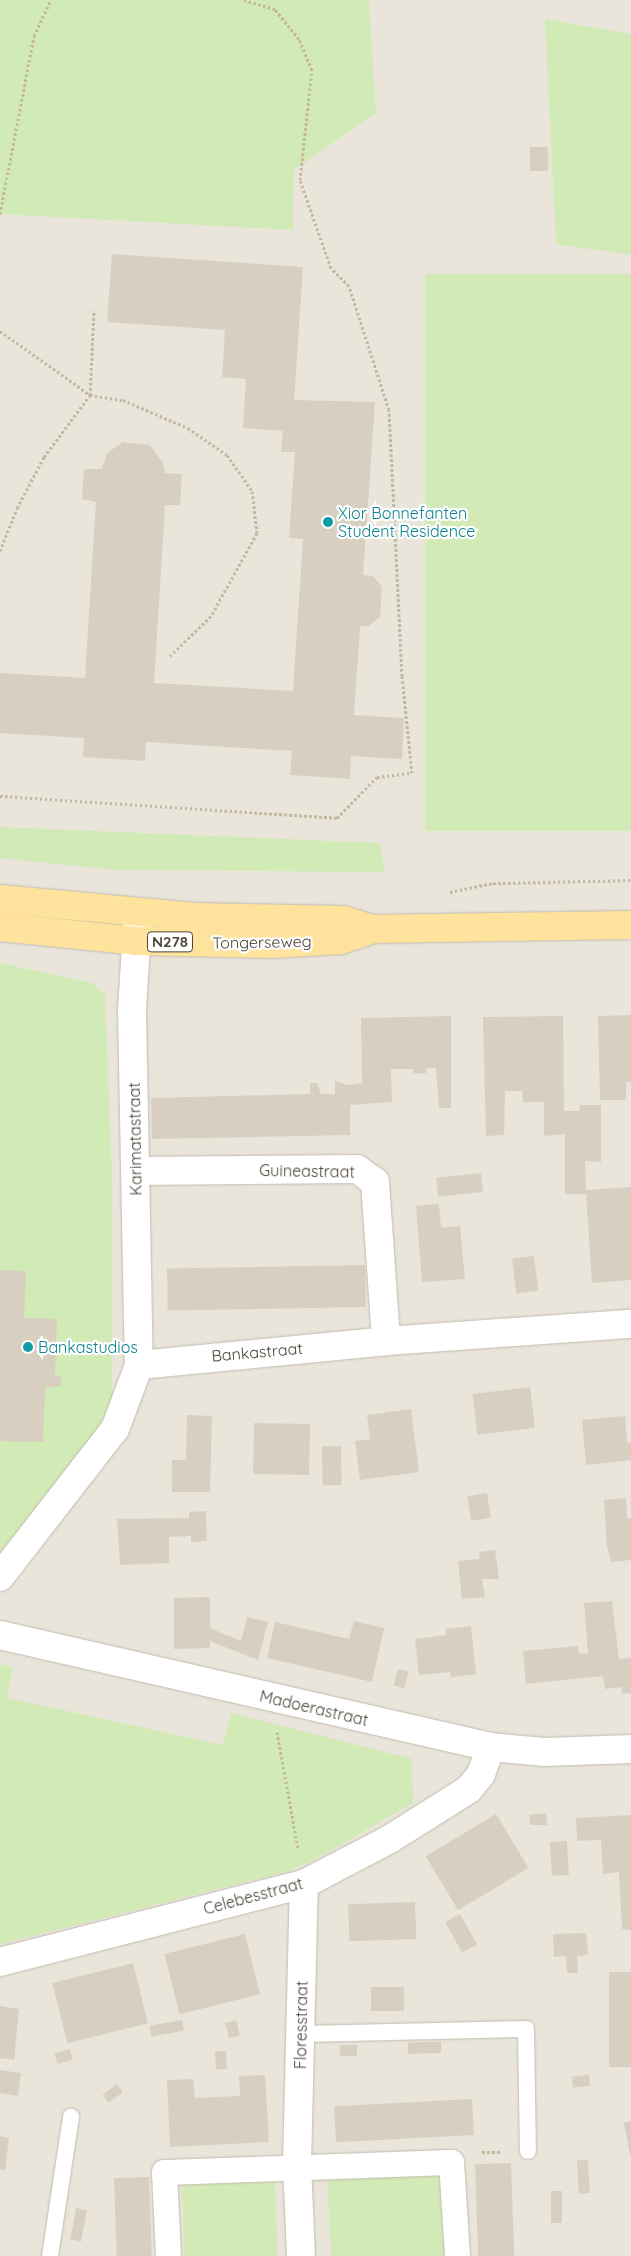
<!DOCTYPE html>
<style>
body{margin:0}
#map{position:relative;width:631px;height:2256px;overflow:hidden;background:#f6f3ec;font-family:Quicksand,sans-serif}
div>[style]{position:absolute}
[style*='--x']{left:calc(var(--x)*1px);top:calc(var(--y)*1px);width:calc(var(--w)*1px);rotate:calc(var(--a)*1deg)}
.residential>*{inset:0;background:#eae5da;transform-origin:0 0}
.green>*{inset:0;background:#d2eab5;transform-origin:0 0}
.building>*{inset:0;background:#d8cfc1;transform-origin:0 0}
.path>*{height:3px;margin-top:-1.5px;transform-origin:0;background:repeating-linear-gradient(90deg,#c4b79f 0 2.5px,transparent 0 5px)}
.roads{filter:drop-shadow(0 0 1px #c2bbae) drop-shadow(0 0 1px #c2bbae)}
.service>*{height:16px;margin:-8px;padding:0 8px;transform-origin:8px;border-radius:8px;background:#fff}
.pedestrian>*{height:25px;margin:-12.5px;padding:0 12.5px;transform-origin:12.5px;border-radius:12.5px;background:#fff}
.minor>*{height:28px;margin:-14px;padding:0 14px;transform-origin:14px;border-radius:14px;background:#fff}
.primary>*{height:28px;margin:-14px;padding:0 14px;transform-origin:14px;border-radius:14px;background:#ffe39c}
.dots>*{width:14px;height:14px;translate:-50% -50%;box-sizing:border-box;border:2px solid #fff;border-radius:50%}
span{translate:-50% -50%;white-space:nowrap;text-align:center;line-height:1.15;-webkit-text-stroke:4.5px #fff;paint-order:stroke}
.shield-label span{padding:1px 4px;background:#fff;border:1px solid;border-radius:4px;-webkit-text-stroke-width:0}
.shield-label{font-size:15px;color:#4b4439;font-weight:700}
.culture-label{font-size:16px;color:#0d838f}
.left{translate:0 -50%;text-align:left}
.street-label{font-size:16px;color:#4b4439}
</style>
<div id="map">
<div class="residential">
<i style="left:0;top:0;width:631px;height:2256px"></i>
</div>
<div class="green">
<i style="clip-path:polygon(0 0,369px 0,376px 113px,294px 170px,293px 230px,0 214px)"></i>
<i style="clip-path:polygon(545px 19px,631px 34px,631px 255px,556px 244px)"></i>
<i style="left:631px;top:274px;width:557px;height:206px;rotate:90deg"></i>
<i style="clip-path:polygon(0 827px,380px 843px,385px 872px,117px 870px,0 858px)"></i>
<i style="clip-path:polygon(0 963px,92px 983px,105px 995px,112px 1180px,112px 1397px,97px 1432px,0 1552px)"></i>
<i style="clip-path:polygon(0 1664px,13px 1667px,7px 1698px,223px 1745px,231px 1713px,412px 1759px,413px 1803px,316px 1859px,285px 1872px,0 1944px)"></i>
<i style="left:440px;top:2174px;width:82px;height:113px;rotate:87deg"></i>
<i style="left:275px;top:2181px;width:75px;height:93px;rotate:88deg"></i>
</div>
<div class="building">
<i style="left:530px;top:147px;width:18px;height:24px"></i>
<i style="clip-path:polygon(112px 254px,303px 267px,294px 400px,375px 402px,363px 575px,373px 576px,382px 587px,380px 617px,369px 626px,360px 626px,354px 715px,404px 718px,402px 759px,351px 756px,350px 779px,290px 775px,292px 751px,146px 742px,145px 761px,83px 757px,84px 738px,0 733px,0 673px,85px 678px,96px 502px,82px 499px,84px 469px,102px 469px,107px 453px,123px 442px,150px 445px,163px 463px,165px 473px,182px 474px,180px 505px,165px 505px,154px 683px,293px 691px,303px 539px,289px 538px,295px 452px,281px 452px,283px 431px,243px 428px,246px 379px,222px 377px,225px 330px,107px 322px)"></i>
<i style="clip-path:polygon(631px 1015px,631px 1082px,626px 1082px,626px 1100px,600px 1100px,598px 1016px)"></i>
<i style="clip-path:polygon(451px 1016px,451px 1108px,439px 1108px,436px 1068px,426px 1068px,426px 1073px,413px 1074px,413px 1069px,391px 1069px,392px 1102px,350px 1105px,350px 1135px,152px 1139px,151px 1098px,310px 1094px,310px 1083px,317px 1083px,321px 1094px,335px 1094px,335px 1081px,348px 1085px,362px 1083px,361px 1018px)"></i>
<i style="clip-path:polygon(563px 1016px,564px 1111px,579px 1111px,580px 1105px,601px 1105px,601px 1162px,585px 1161px,586px 1190px,631px 1187px,631px 1280px,592px 1283px,586px 1194px,565px 1194px,565px 1134px,544px 1136px,544px 1102px,523px 1102px,522px 1091px,505px 1091px,504px 1135px,486px 1136px,483px 1017px)"></i>
<i style="left:481px;top:1173px;width:19px;height:45px;rotate:84deg"></i>
<i style="clip-path:polygon(439px 1204px,441px 1228px,460px 1226px,465px 1279px,422px 1282px,416px 1206px)"></i>
<i style="left:534px;top:1256px;width:35px;height:22px;rotate:83deg"></i>
<i style="left:365px;top:1265px;width:42px;height:198px;rotate:89deg"></i>
<i style="clip-path:polygon(0 1270px,26px 1271px,24px 1318px,57px 1319px,55px 1375px,61px 1377px,61px 1386px,45px 1388px,43px 1442px,0 1441px)"></i>
<i style="left:530px;top:1387px;width:41px;height:58px;rotate:83deg"></i>
<i style="clip-path:polygon(411px 1409px,419px 1472px,360px 1480px,355px 1441px,370px 1439px,367px 1415px)"></i>
<i style="clip-path:polygon(187px 1415px,212px 1416px,210px 1492px,172px 1492px,172px 1460px,186px 1460px)"></i>
<i style="clip-path:polygon(625px 1416px,627px 1443px,631px 1443px,631px 1460px,586px 1465px,582px 1420px)"></i>
<i style="left:254px;top:1423px;width:56px;height:51px;rotate:1deg"></i>
<i style="left:341px;top:1446px;width:39px;height:19px;rotate:89deg"></i>
<i style="left:487px;top:1493px;width:25px;height:20px;rotate:81deg"></i>
<i style="clip-path:polygon(626px 1498px,627px 1519px,631px 1518px,631px 1560px,611px 1562px,607px 1547px,604px 1500px)"></i>
<i style="clip-path:polygon(206px 1511px,207px 1541px,191px 1542px,191px 1536px,169px 1537px,169px 1563px,120px 1565px,117px 1519px,189px 1518px,189px 1512px)"></i>
<i style="clip-path:polygon(495px 1550px,499px 1579px,482px 1579px,485px 1597px,462px 1599px,458px 1561px,480px 1559px,479px 1552px)"></i>
<i style="clip-path:polygon(210px 1597px,210px 1628px,241px 1641px,247px 1617px,268px 1622px,258px 1660px,210px 1641px,210px 1648px,174px 1649px,174px 1598px)"></i>
<i style="clip-path:polygon(612px 1601px,619px 1659px,631px 1658px,631px 1693px,622px 1694px,621px 1687px,605px 1689px,603px 1676px,526px 1684px,523px 1651px,578px 1646px,579px 1654px,588px 1653px,584px 1603px)"></i>
<i style="clip-path:polygon(354px 1621px,384px 1628px,372px 1682px,267px 1658px,275px 1622px,349px 1639px)"></i>
<i style="clip-path:polygon(471px 1626px,476px 1674px,451px 1677px,450px 1672px,419px 1675px,415px 1639px,446px 1635px,446px 1629px)"></i>
<i style="left:398px;top:1669px;width:11px;height:17px;rotate:15deg"></i>
<i style="clip-path:polygon(546px 1813px,547px 1825px,530px 1825px,529px 1815px)"></i>
<i style="left:496px;top:1814px;width:63px;height:82px;rotate:59deg"></i>
<i style="clip-path:polygon(631px 1815px,631px 1930px,622px 1929px,619px 1872px,603px 1874px,601px 1840px,577px 1841px,576px 1818px)"></i>
<i style="left:567px;top:1841px;width:34px;height:17px;rotate:87deg"></i>
<i style="left:415px;top:1902px;width:37px;height:67px;rotate:88deg"></i>
<i style="left:460px;top:1914px;width:35px;height:17px;rotate:61deg"></i>
<i style="clip-path:polygon(586px 1933px,588px 1955px,577px 1956px,578px 1973px,567px 1973px,566px 1956px,554px 1957px,553px 1934px)"></i>
<i style="left:245px;top:1934px;width:62px;height:83px;rotate:76deg"></i>
<i style="left:133px;top:1963px;width:62px;height:83px;rotate:76deg"></i>
<i style="left:631px;top:1972px;width:95px;height:22px;rotate:90deg"></i>
<i style="left:404px;top:1987px;width:24px;height:33px;rotate:90deg"></i>
<i style="clip-path:polygon(0 2006px,19px 2009px,14px 2060px,0 2058px)"></i>
<i style="left:182px;top:2020px;width:11px;height:33px;rotate:80deg"></i>
<i style="left:236px;top:2020px;width:16px;height:11px;rotate:76deg"></i>
<i style="clip-path:polygon(425px 2042px,441px 2042px,441px 2053px,408px 2054px,408px 2043px)"></i>
<i style="left:340px;top:2045px;width:17px;height:11px"></i>
<i style="left:70px;top:2049px;width:11px;height:16px;rotate:75deg"></i>
<i style="left:226px;top:2051px;width:18px;height:11px;rotate:87deg"></i>
<i style="clip-path:polygon(0 2070px,21px 2073px,18px 2096px,0 2093px)"></i>
<i style="clip-path:polygon(265px 2075px,269px 2142px,170px 2147px,167px 2080px,193px 2079px,195px 2098px,240px 2096px,239px 2076px)"></i>
<i style="left:589px;top:2075px;width:11px;height:17px;rotate:85deg"></i>
<i style="left:117px;top:2084px;width:10px;height:18px;rotate:53deg"></i>
<i style="left:472px;top:2099px;width:36px;height:138px;rotate:87deg"></i>
<i style="clip-path:polygon(631px 2121px,631px 2155px,630px 2155px,624px 2123px)"></i>
<i style="clip-path:polygon(0 2136px,9px 2138px,5px 2170px,0 2169px)"></i>
<i style="left:588px;top:2160px;width:33px;height:11px;rotate:87deg"></i>
<i style="left:511px;top:2163px;width:93px;height:36px;rotate:88deg"></i>
<i style="left:149px;top:2177px;width:79px;height:35px;rotate:88deg"></i>
<i style="left:551px;top:2191px;width:11px;height:32px"></i>
<i style="left:76px;top:2208px;width:11px;height:32px;rotate:10deg"></i>
</div>
<div class="path">
<i style="--x:0;--y:214;--w:181;--a:-79.2"></i>
<i style="--x:34;--y:36;--w:40;--a:-65"></i>
<i style="--x:0;--y:331;--w:110;--a:35.4"></i>
<i style="--x:90;--y:395;--w:85;--a:-87.3"></i>
<i style="--x:0;--y:551;--w:46;--a:-68.4"></i>
<i style="--x:17;--y:508;--w:58;--a:-62.1"></i>
<i style="--x:44;--y:457;--w:77;--a:-53.4"></i>
<i style="--x:90;--y:395;--w:33;--a:9"></i>
<i style="--x:123;--y:400;--w:71;--a:23.3"></i>
<i style="--x:188;--y:428;--w:47;--a:34.7"></i>
<i style="--x:227;--y:455;--w:44;--a:55.2"></i>
<i style="--x:252;--y:491;--w:42;--a:83.2"></i>
<i style="--x:257;--y:533;--w:95;--a:119"></i>
<i style="--x:211;--y:616;--w:59;--a:135.7"></i>
<i style="--x:0;--y:796;--w:338;--a:3.7"></i>
<i style="--x:337;--y:818;--w:57;--a:-45.7"></i>
<i style="--x:377;--y:777;--w:35;--a:-7"></i>
<i style="--x:412;--y:773;--w:98;--a:-95.9"></i>
<i style="--x:402;--y:676;--w:266;--a:-92.8"></i>
<i style="--x:389;--y:410;--w:130;--a:-107.9"></i>
<i style="--x:349;--y:286;--w:25;--a:-135"></i>
<i style="--x:331;--y:268;--w:93;--a:-109.4"></i>
<i style="--x:300;--y:180;--w:111;--a:-83.8"></i>
<i style="--x:312;--y:70;--w:34;--a:-113"></i>
<i style="--x:299;--y:39;--w:38;--a:-129"></i>
<i style="--x:275;--y:9;--w:32;--a:-164"></i>
<i style="--x:450;--y:892;--w:44;--a:-11.8"></i>
<i style="--x:493;--y:883;--w:138;--a:-1.2"></i>
<i style="--x:277;--y:1732;--w:119;--a:79.8"></i>
<i style="--x:482;--y:2152;--w:18;--a:0"></i>
</div>
<div class="roads">
<div class="service">
<i style="--x:300;--y:2034;--w:226;--a:-1.3"></i>
<i style="--x:526;--y:2029;--w:122;--a:89.1"></i>
<i style="--x:50;--y:2256;--w:141;--a:-81.4"></i>
</div>
<div class="pedestrian">
<i style="--x:168;--y:2256;--w:84;--a:-92.7"></i>
<i style="--x:164;--y:2172;--w:287;--a:-2"></i>
<i style="--x:451;--y:2162;--w:94;--a:86.3"></i>
</div>
<div class="minor">
<i style="--x:138;--y:914;--w:96;--a:93.6"></i>
<i style="--x:132;--y:1010;--w:355;--a:88.9"></i>
<i style="--x:136;--y:1171;--w:221;--a:-0.5"></i>
<i style="--x:357;--y:1169;--w:22;--a:36"></i>
<i style="--x:375;--y:1182;--w:159;--a:86"></i>
<i style="--x:0;--y:1577;--w:187;--a:-52.2"></i>
<i style="--x:115;--y:1429;--w:68;--a:-69.4"></i>
<i style="--x:139;--y:1365;--w:248;--a:-5.5"></i>
<i style="--x:386;--y:1341;--w:246;--a:-4"></i>
<i style="--x:0;--y:1635;--w:504;--a:12.85"></i>
<i style="--x:491;--y:1747;--w:53;--a:5.4"></i>
<i style="--x:544;--y:1752;--w:87;--a:-2"></i>
<i style="--x:0;--y:1962;--w:314;--a:-14.4"></i>
<i style="--x:304;--y:1884;--w:97;--a:-27.6"></i>
<i style="--x:390;--y:1839;--w:93;--a:-32.3"></i>
<i style="--x:469;--y:1789;--w:19;--a:-51"></i>
<i style="--x:481;--y:1774;--w:29;--a:-70"></i>
<i style="--x:301;--y:2256;--w:91;--a:-92.5"></i>
<i style="--x:297;--y:2165;--w:281;--a:-88.6"></i>
</div>
<div class="primary">
<i style="--x:0;--y:899;--w:195;--a:5.3"></i>
<i style="--x:194;--y:917;--w:149;--a:1.2"></i>
<i style="--x:343;--y:920;--w:31;--a:17"></i>
<i style="--x:0;--y:927;--w:138;--a:5.8"></i>
<i style="--x:137;--y:941;--w:135;--a:1.3"></i>
<i style="--x:272;--y:944;--w:69;--a:-3.3"></i>
<i style="--x:341;--y:940;--w:34;--a:-19"></i>
<i style="--x:373;--y:929;--w:258;--a:-0.9"></i>
</div>
</div>
<div class="dots">
<i style="left:328px;top:522px;background:#0f9aa8"></i>
<i style="left:28px;top:1347px;background:#0f9aa8"></i>
</div>
<div class="shield-label">
<span style="left:170px;top:942px">N278</span>
</div>
<div class="culture-label">
<span class="left" style="left:338px;top:522px">Xior Bonnefanten<br>Student Residence</span>
<span class="left" style="left:38px;top:1347px">Bankastudios</span>
</div>
<div class="street-label">
<span style="left:262px;top:942px;rotate:-1deg">Tongerseweg</span>
<span style="left:135px;top:1139px;rotate:-91deg">Karimatastraat</span>
<span style="left:307px;top:1171px;rotate:1deg">Guineastraat</span>
<span style="left:257px;top:1352px;rotate:-5deg">Bankastraat</span>
<span style="left:314px;top:1708px;rotate:13deg">Madoerastraat</span>
<span style="left:253px;top:1896px;rotate:-15deg">Celebesstraat</span>
<span style="left:301px;top:2025px;rotate:-89deg">Floresstraat</span>
</div>
</div>
